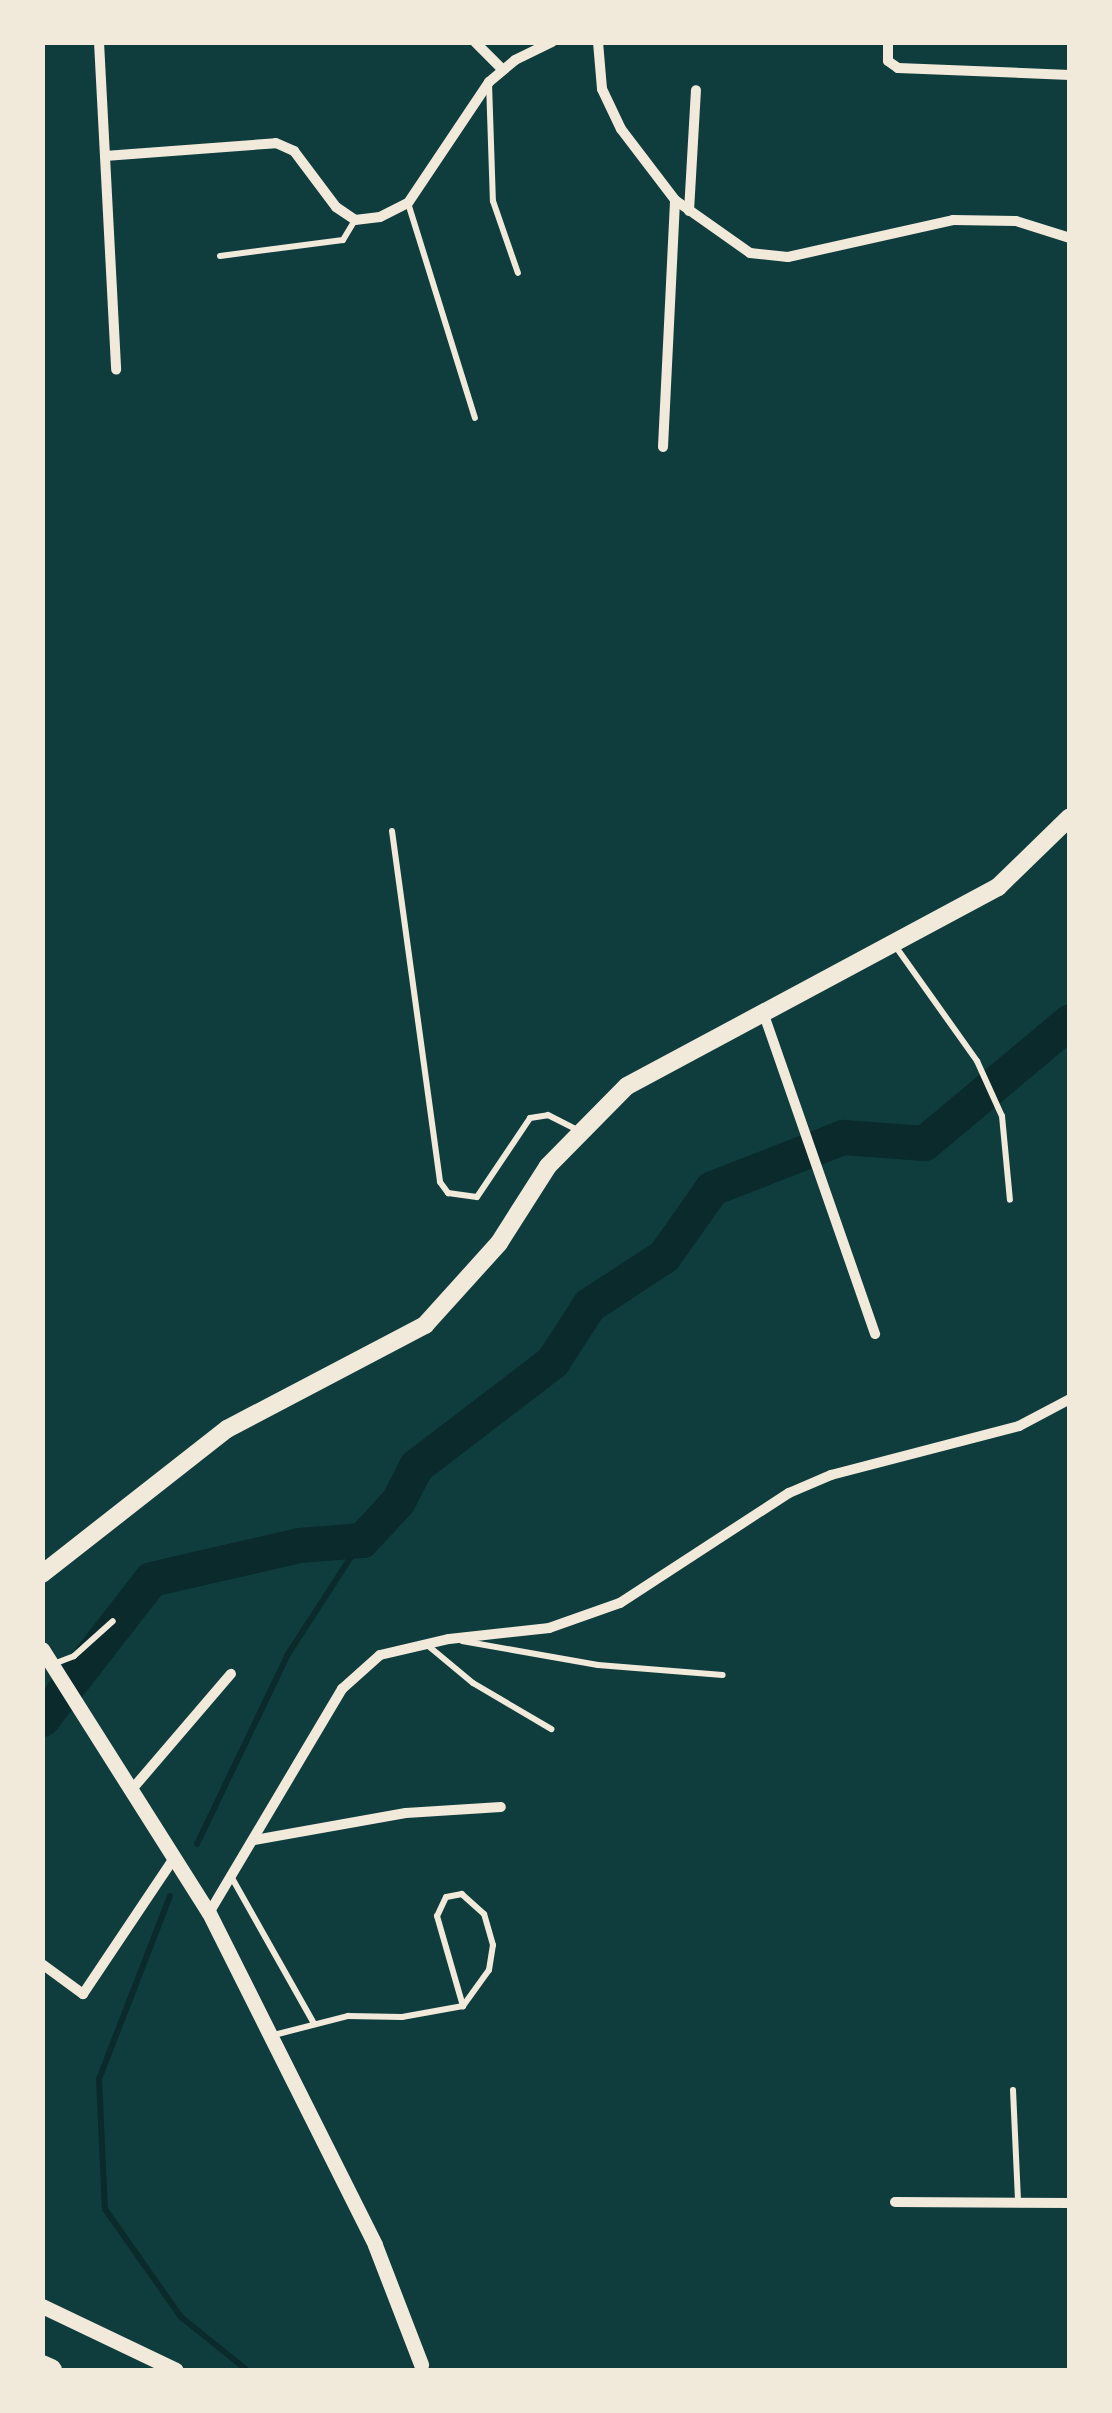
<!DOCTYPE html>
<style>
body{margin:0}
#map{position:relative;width:1112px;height:2413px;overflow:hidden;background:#0f3d3e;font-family:Karla,sans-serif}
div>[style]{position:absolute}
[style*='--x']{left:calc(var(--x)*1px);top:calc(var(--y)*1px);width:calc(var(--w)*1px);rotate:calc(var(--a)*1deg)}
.stream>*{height:6px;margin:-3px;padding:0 3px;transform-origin:3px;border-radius:3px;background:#0a2a2b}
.river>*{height:35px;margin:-17.5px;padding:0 17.5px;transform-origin:17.5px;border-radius:17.5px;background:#0a2a2b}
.service>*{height:6px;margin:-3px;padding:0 3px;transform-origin:3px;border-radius:3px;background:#f1e9da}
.minor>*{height:10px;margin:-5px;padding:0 5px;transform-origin:5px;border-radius:5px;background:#f1e9da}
.tertiary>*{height:15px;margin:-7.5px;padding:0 7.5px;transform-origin:7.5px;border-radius:7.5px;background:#f1e9da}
.secondary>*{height:18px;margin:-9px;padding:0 9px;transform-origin:9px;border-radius:9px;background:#f1e9da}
.motorway>*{height:22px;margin:-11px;padding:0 11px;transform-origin:11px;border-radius:11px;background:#f1e9da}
span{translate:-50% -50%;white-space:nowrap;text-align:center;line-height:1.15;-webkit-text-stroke:8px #f1e9da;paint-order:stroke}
.frame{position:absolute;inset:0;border:45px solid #f1e9da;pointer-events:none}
</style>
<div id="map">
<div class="stream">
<i style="--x:197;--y:1844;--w:211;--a:-64.4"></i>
<i style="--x:288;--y:1654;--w:136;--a:-57"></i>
<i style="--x:170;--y:1896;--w:196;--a:111.2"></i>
<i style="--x:99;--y:2079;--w:130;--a:87.4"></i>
<i style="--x:105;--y:2209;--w:132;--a:54.9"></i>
<i style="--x:181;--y:2317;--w:85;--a:38.8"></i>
</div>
<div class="river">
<i style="--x:42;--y:1719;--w:177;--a:-52.1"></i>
<i style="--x:151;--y:1579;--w:152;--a:-12.9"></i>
<i style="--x:299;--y:1545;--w:63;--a:-4.5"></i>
<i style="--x:362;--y:1540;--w:53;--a:-47.3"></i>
<i style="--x:398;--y:1501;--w:39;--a:-63"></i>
<i style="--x:416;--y:1466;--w:171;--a:-37.4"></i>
<i style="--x:552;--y:1362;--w:68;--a:-57"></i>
<i style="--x:589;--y:1305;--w:90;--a:-33.2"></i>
<i style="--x:664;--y:1256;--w:83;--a:-54.8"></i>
<i style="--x:712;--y:1188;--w:141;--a:-21.3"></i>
<i style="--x:843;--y:1137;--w:81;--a:4.2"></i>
<i style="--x:924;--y:1143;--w:190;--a:-39.9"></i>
</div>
<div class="service">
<i style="--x:489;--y:83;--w:118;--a:88.1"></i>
<i style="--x:493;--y:201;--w:76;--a:70.9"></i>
<i style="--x:408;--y:203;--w:225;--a:72.7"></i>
<i style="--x:220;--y:256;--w:124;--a:-7.4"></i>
<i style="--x:343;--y:240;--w:23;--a:-59"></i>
<i style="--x:392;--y:831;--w:354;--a:82.2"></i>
<i style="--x:440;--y:1182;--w:14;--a:54"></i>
<i style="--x:448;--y:1193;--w:29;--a:8"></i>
<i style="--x:477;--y:1197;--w:95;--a:-56.1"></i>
<i style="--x:530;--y:1118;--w:18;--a:-9"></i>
<i style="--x:548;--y:1115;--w:34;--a:27"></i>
<i style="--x:896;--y:947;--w:140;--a:54.6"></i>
<i style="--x:977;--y:1061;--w:60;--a:65.6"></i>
<i style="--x:1002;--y:1116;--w:84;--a:84.6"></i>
<i style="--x:462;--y:1641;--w:138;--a:10"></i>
<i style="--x:598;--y:1665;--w:125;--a:4.6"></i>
<i style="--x:426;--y:1644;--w:61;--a:39.7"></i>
<i style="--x:473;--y:1683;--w:91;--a:30.5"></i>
<i style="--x:56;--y:1663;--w:19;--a:-21"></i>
<i style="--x:74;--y:1656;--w:52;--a:-41.9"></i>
<i style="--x:232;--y:1878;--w:165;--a:60.6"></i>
<i style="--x:270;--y:2036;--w:81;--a:-14.4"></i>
<i style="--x:348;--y:2016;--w:54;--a:1.1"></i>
<i style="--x:402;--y:2017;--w:62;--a:-10.2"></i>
<i style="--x:463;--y:2006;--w:44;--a:-54.2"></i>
<i style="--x:489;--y:1970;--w:25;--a:-81"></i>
<i style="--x:493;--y:1945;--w:32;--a:-106"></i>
<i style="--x:484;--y:1914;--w:30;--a:-138"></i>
<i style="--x:462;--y:1894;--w:16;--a:169"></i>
<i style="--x:446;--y:1897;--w:21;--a:115"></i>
<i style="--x:437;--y:1916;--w:94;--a:73.9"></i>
<i style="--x:1013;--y:2090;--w:112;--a:87.4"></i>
</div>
<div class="minor">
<i style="--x:99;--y:42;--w:328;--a:87"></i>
<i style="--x:475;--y:42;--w:38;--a:45"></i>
<i style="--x:598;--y:42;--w:47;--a:85.1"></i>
<i style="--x:602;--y:89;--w:44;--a:64.6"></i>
<i style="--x:621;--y:129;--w:89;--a:52.7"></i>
<i style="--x:675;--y:200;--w:92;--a:35.2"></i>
<i style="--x:750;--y:253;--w:38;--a:6"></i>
<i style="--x:788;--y:257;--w:169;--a:-12.6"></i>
<i style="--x:953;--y:220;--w:63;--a:0.9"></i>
<i style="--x:1016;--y:221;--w:57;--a:17.5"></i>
<i style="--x:888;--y:42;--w:19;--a:90"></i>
<i style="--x:888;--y:61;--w:12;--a:35"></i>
<i style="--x:898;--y:68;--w:172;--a:2.3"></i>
<i style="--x:105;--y:156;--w:171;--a:-4.3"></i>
<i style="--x:276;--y:143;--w:20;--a:24"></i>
<i style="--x:294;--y:151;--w:70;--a:53.1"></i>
<i style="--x:336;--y:207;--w:23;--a:34"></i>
<i style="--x:355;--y:220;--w:25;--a:-7"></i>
<i style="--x:380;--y:217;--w:31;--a:-27"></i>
<i style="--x:408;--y:203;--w:146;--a:-56.2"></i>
<i style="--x:489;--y:82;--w:34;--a:-40"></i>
<i style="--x:515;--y:60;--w:41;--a:-25.9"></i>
<i style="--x:689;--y:211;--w:121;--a:-86.7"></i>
<i style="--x:663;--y:447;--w:247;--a:-87.2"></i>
<i style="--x:763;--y:1012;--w:341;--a:70.8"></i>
<i style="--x:134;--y:1787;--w:149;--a:-49.4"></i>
<i style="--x:254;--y:1840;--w:154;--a:-10.1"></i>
<i style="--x:406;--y:1813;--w:95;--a:-3.6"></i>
<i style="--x:209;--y:1913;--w:261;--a:-59.3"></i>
<i style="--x:342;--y:1689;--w:51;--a:-41.8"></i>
<i style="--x:380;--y:1655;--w:71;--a:-13.1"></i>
<i style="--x:449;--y:1639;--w:101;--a:-6.3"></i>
<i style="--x:549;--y:1628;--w:75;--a:-19.4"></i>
<i style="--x:620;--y:1603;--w:202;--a:-33.1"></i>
<i style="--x:789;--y:1493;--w:46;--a:-23.2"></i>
<i style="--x:831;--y:1475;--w:194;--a:-14.6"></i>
<i style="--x:1019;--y:1426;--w:58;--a:-27.9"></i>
<i style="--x:42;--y:1964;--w:51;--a:36.2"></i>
<i style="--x:83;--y:1994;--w:164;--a:-56.2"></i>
<i style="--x:895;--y:2202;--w:175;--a:0.3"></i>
</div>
<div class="tertiary">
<i style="--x:42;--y:1649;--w:312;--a:57.7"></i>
<i style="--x:209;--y:1913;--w:371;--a:63.4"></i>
<i style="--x:375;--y:2245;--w:128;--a:68.9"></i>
<i style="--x:42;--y:2306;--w:148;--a:25.5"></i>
</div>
<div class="secondary">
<i style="--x:42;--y:1574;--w:235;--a:-38.1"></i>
<i style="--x:227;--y:1429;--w:224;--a:-27.7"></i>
<i style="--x:425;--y:1325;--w:110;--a:-47.9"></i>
<i style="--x:499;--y:1243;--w:91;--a:-57.5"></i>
<i style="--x:548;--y:1166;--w:112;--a:-45.4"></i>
<i style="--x:627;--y:1086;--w:421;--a:-28.2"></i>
<i style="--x:998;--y:887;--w:100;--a:-44.2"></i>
</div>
<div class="motorway">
<i style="--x:42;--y:2366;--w:10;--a:24"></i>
</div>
<div class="frame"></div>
</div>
